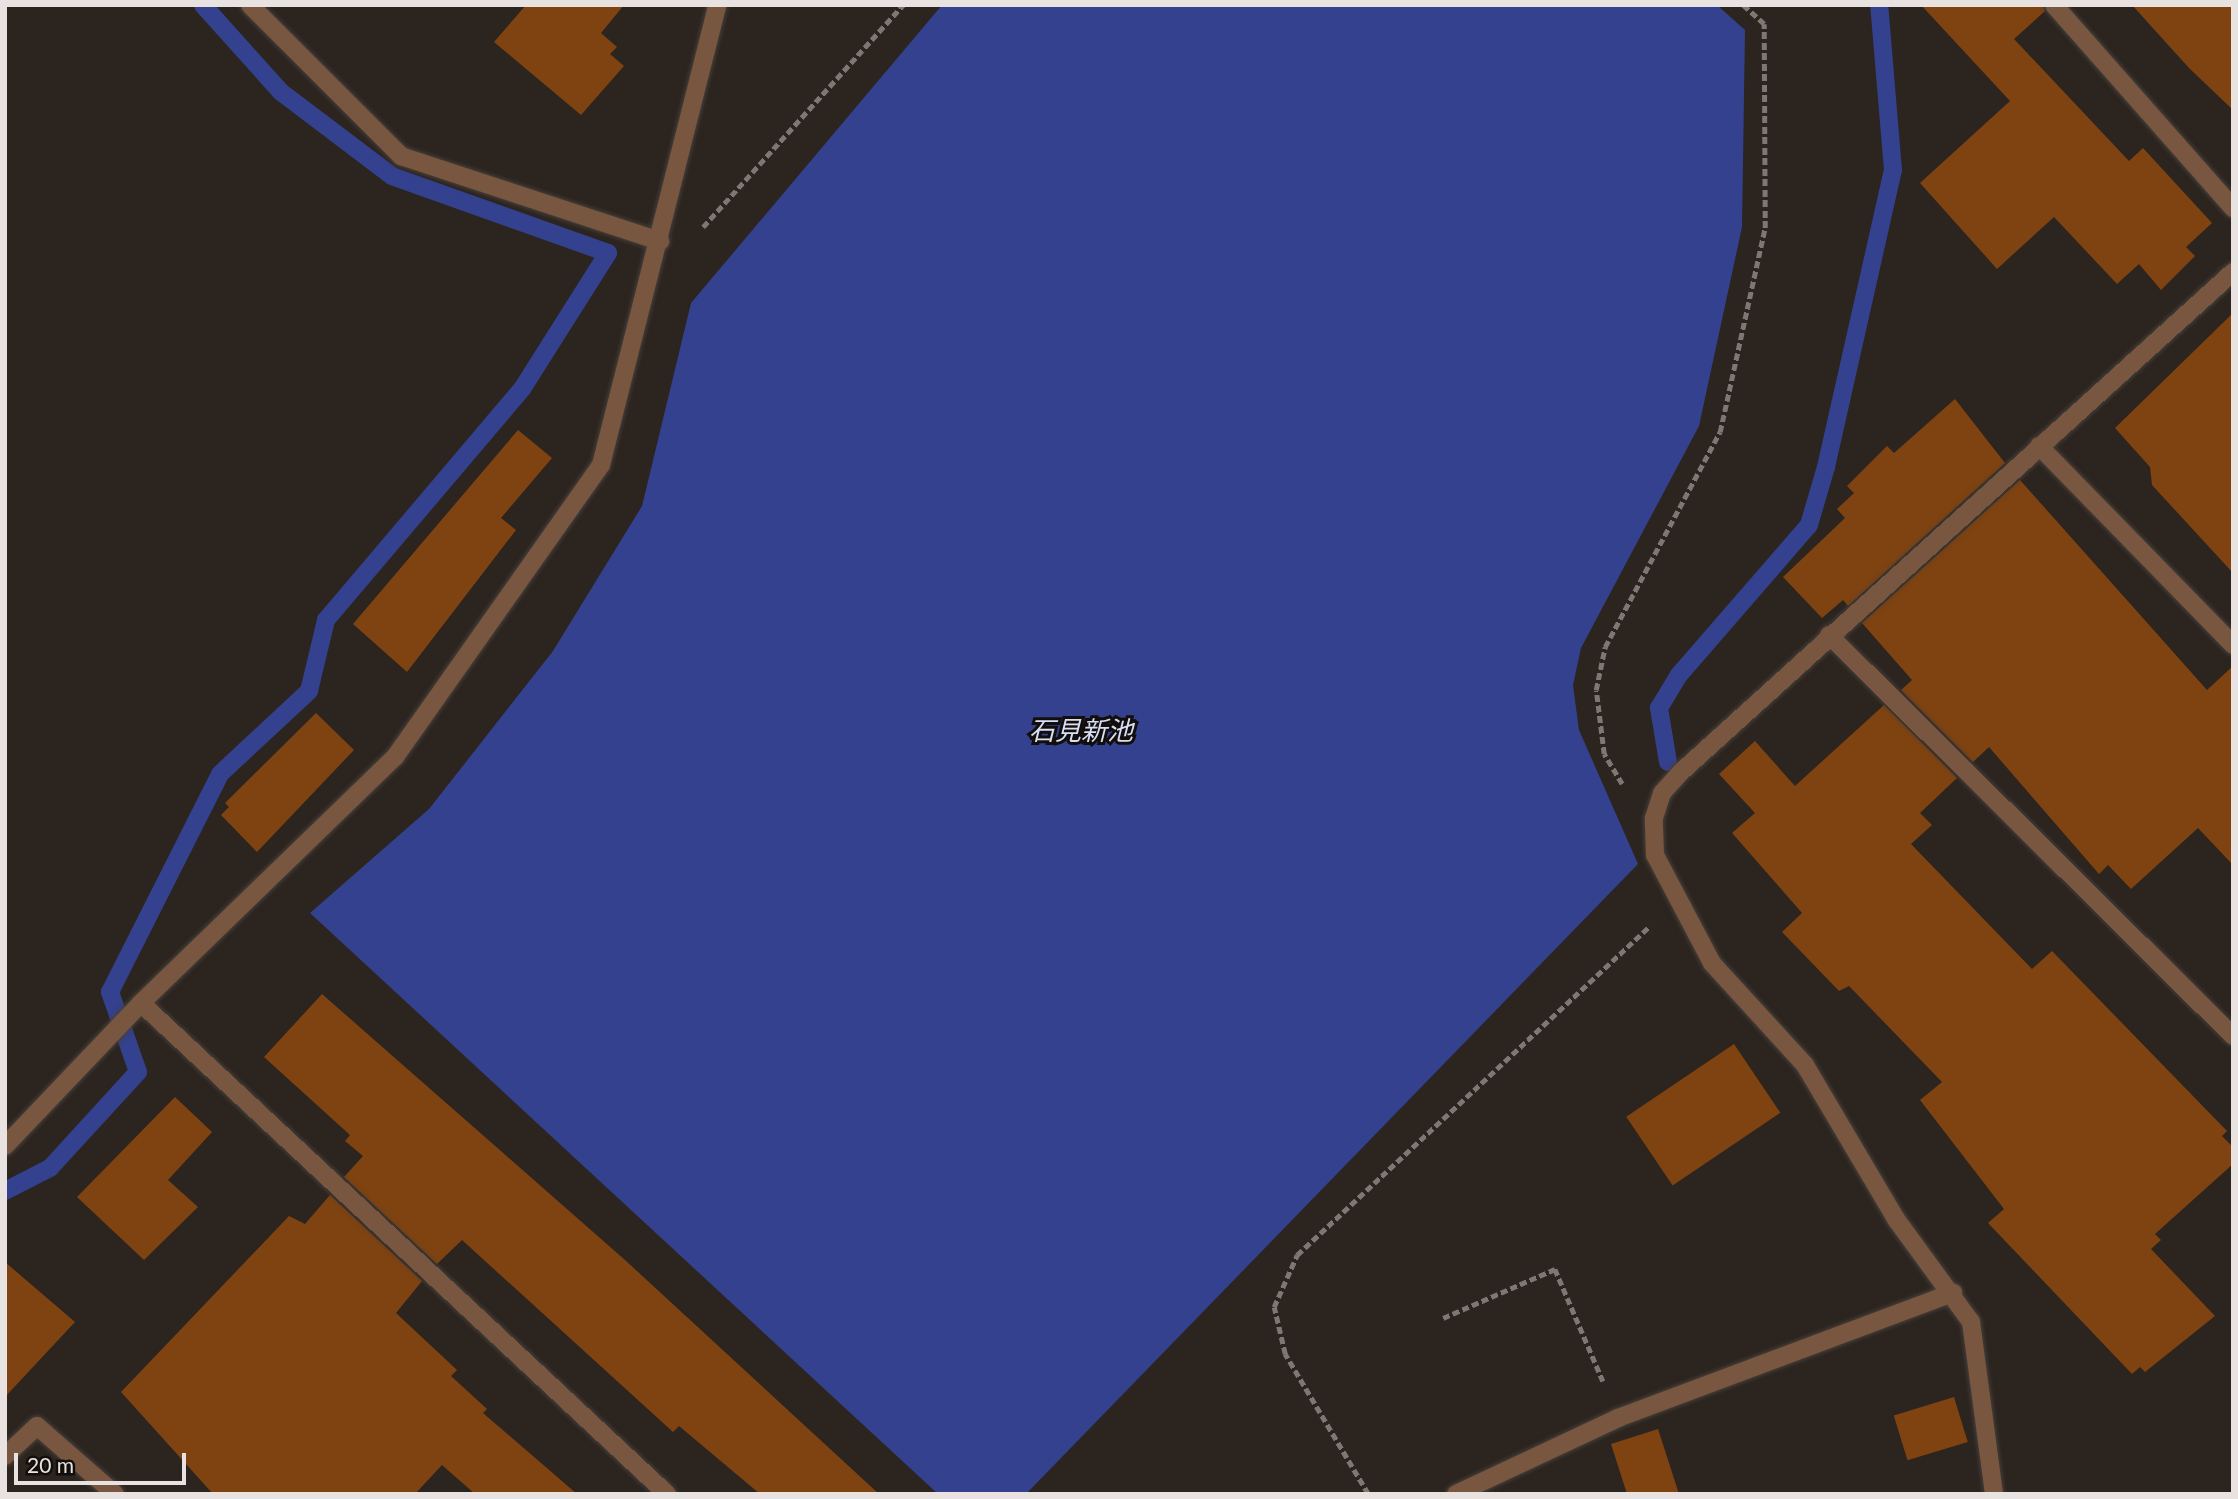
<!DOCTYPE html>
<meta charset="utf-8">
<style>
body{margin:0}
#map{position:relative;width:2238px;height:1499px;overflow:hidden;background:#2c241f;font-family:Lato,"Noto Sans JP",sans-serif}
div>[style]{position:absolute}
[style*='--x']{left:calc(var(--x)*1px);top:calc(var(--y)*1px);width:calc(var(--w)*1px);rotate:calc(var(--a)*1deg)}
.water>*{inset:0;background:#34418e}
.stream>*{height:18px;margin:-9px;padding:0 9px;transform-origin:9px;border-radius:9px;background:#34418e}
.building>*{inset:0;background:#7f4311;transform-origin:0 0}
.path>*{height:4.5px;margin-top:-2.25px;transform-origin:0;background:repeating-linear-gradient(90deg,#7e7773 0 7px,transparent 0 10.5px)}
.roads{filter:drop-shadow(0 0 2px #463f3a) drop-shadow(0 0 2px #463f3a)}
.street>*{height:18px;margin:-9px;padding:0 9px;transform-origin:9px;border-radius:9px;background:#78563f}
span{translate:-50% -50%;white-space:nowrap;text-align:center;line-height:1.15;-webkit-text-stroke:6px #110e0c;paint-order:stroke}
.water-label{font-size:26px;color:#d8def5;font-style:italic}
.frame{position:absolute;inset:0;border:7px solid #e8e3e0;pointer-events:none}
.scale{position:absolute;left:14px;top:1453px;width:172px;height:32px;box-sizing:border-box;border:4px solid #e8e3e0;border-top:0;padding-left:9px;font-size:21px;line-height:24px;white-space:nowrap;color:#e8e3e0;-webkit-text-stroke:5px #110e0c;paint-order:stroke}
</style>
<div id="map">
<div class="water">
<i style="clip-path:polygon(942px 5px,1717px 5px,1745px 30px,1742px 227px,1699px 426px,1581px 648px,1573px 685px,1579px 730px,1638px 864px,1026px 1494px,938px 1494px,310px 913px,429px 809px,553px 651px,642px 506px,691px 303px)"></i>
</div>
<div class="stream">
<i style="--x:1668;--y:762;--w:55;--a:-99.5"></i>
<i style="--x:1659;--y:708;--w:39;--a:-59"></i>
<i style="--x:1679;--y:675;--w:198;--a:-49.1"></i>
<i style="--x:1809;--y:525;--w:60;--a:-73.7"></i>
<i style="--x:1826;--y:467;--w:304;--a:-77.3"></i>
<i style="--x:1893;--y:170;--w:166;--a:-94.8"></i>
<i style="--x:5;--y:1191;--w:51;--a:-27.1"></i>
<i style="--x:50;--y:1168;--w:130;--a:-47.5"></i>
<i style="--x:138;--y:1072;--w:85;--a:-109.3"></i>
<i style="--x:110;--y:992;--w:244;--a:-63.2"></i>
<i style="--x:220;--y:774;--w:122;--a:-43"></i>
<i style="--x:309;--y:691;--w:73;--a:-76.5"></i>
<i style="--x:326;--y:620;--w:303;--a:-49.7"></i>
<i style="--x:522;--y:389;--w:161;--a:-57.7"></i>
<i style="--x:608;--y:253;--w:229;--a:-160.4"></i>
<i style="--x:392;--y:176;--w:139;--a:-142.9"></i>
<i style="--x:281;--y:92;--w:117;--a:-131.9"></i>
</div>
<div class="building">
<i style="clip-path:polygon(526px 5px,624px 5px,601px 33px,617px 47px,610px 54px,624px 66px,581px 115px,494px 42px)"></i>
<i style="clip-path:polygon(1921px 5px,2043px 5px,2045px 11px,2014px 39px,2129px 161px,2143px 148px,2212px 223px,2186px 247px,2195px 256px,2161px 290px,2139px 264px,2117px 284px,2054px 217px,1997px 269px,1920px 183px,2010px 101px)"></i>
<i style="clip-path:polygon(2132px 5px,2233px 5px,2233px 110px,2189px 68px)"></i>
<i style="clip-path:polygon(2233px 313px,2233px 573px,2152px 485px,2150px 467px,2115px 428px)"></i>
<i style="clip-path:polygon(1955px 399px,2005px 463px,1848px 606px,1843px 600px,1822px 618px,1783px 577px,1845px 518px,1837px 509px,1854px 493px,1847px 486px,1887px 446px,1894px 453px)"></i>
<i style="clip-path:polygon(518px 430px,552px 458px,501px 518px,516px 530px,407px 672px,353px 624px)"></i>
<i style="clip-path:polygon(2020px 480px,2207px 690px,2233px 666px,2233px 865px,2198px 828px,2131px 889px,2108px 865px,2099px 874px,1989px 747px,1973px 762px,1901px 690px,1912px 680px,1862px 623px)"></i>
<i style="clip-path:polygon(1884px 705px,1957px 778px,1920px 813px,1932px 825px,1911px 844px,2032px 969px,2052px 951px,2227px 1131px,2222px 1136px,2233px 1147px,2233px 1164px,2155px 1234px,2161px 1240px,2151px 1249px,2215px 1316px,2145px 1372px,2140px 1367px,2132px 1374px,1988px 1223px,2004px 1209px,1920px 1100px,1942px 1082px,1849px 986px,1839px 991px,1782px 932px,1802px 913px,1732px 833px,1755px 813px,1719px 774px,1755px 741px,1795px 786px)"></i>
<i style="clip-path:polygon(316px 713px,354px 750px,257px 852px,221px 815px,229px 807px,225px 803px)"></i>
<i style="clip-path:polygon(322px 994px,625px 1260px,879px 1494px,760px 1494px,679px 1426px,673px 1432px,462px 1240px,437px 1264px,344px 1177px,363px 1156px,345px 1141px,350px 1135px,264px 1057px)"></i>
<i style="left:1734px;top:1044px;width:83px;height:130px;rotate:56deg"></i>
<i style="clip-path:polygon(175px 1097px,212px 1132px,168px 1180px,198px 1207px,144px 1260px,77px 1197px)"></i>
<i style="clip-path:polygon(330px 1195px,422px 1281px,396px 1313px,457px 1370px,451px 1376px,487px 1409px,483px 1413px,577px 1494px,475px 1494px,442px 1465px,415px 1494px,213px 1494px,121px 1392px,289px 1216px,305px 1224px)"></i>
<i style="clip-path:polygon(5px 1262px,75px 1322px,5px 1397px)"></i>
<i style="left:1954px;top:1397px;width:47px;height:63px;rotate:73deg"></i>
<i style="clip-path:polygon(1658px 1429px,1679px 1494px,1627px 1494px,1611px 1444px)"></i>
</div>
<div class="path">
<i style="--x:703;--y:227;--w:299;--a:-48"></i>
<i style="--x:1622;--y:784;--w:35;--a:-121"></i>
<i style="--x:1604;--y:754;--w:64;--a:-97.1"></i>
<i style="--x:1596;--y:690;--w:44;--a:-78.2"></i>
<i style="--x:1605;--y:647;--w:244;--a:-61.9"></i>
<i style="--x:1720;--y:432;--w:209;--a:-77.6"></i>
<i style="--x:1765;--y:228;--w:204;--a:-90.3"></i>
<i style="--x:1764;--y:24;--w:28;--a:-138"></i>
<i style="--x:1443;--y:1318;--w:122;--a:-23.6"></i>
<i style="--x:1555;--y:1269;--w:122;--a:66.8"></i>
<i style="--x:1368;--y:1494;--w:163;--a:-120.7"></i>
<i style="--x:1285;--y:1354;--w:48;--a:-103.2"></i>
<i style="--x:1274;--y:1307;--w:57;--a:-66.1"></i>
<i style="--x:1297;--y:1255;--w:483;--a:-43"></i>
</div>
<div class="roads">
<div class="street">
<i style="--x:250;--y:5;--w:214;--a:45"></i>
<i style="--x:401;--y:156;--w:273;--a:18.2"></i>
<i style="--x:2054;--y:5;--w:271;--a:48.6"></i>
<i style="--x:2039;--y:446;--w:278;--a:45.7"></i>
<i style="--x:1829;--y:635;--w:569;--a:44.79"></i>
<i style="--x:141;--y:1003;--w:720;--a:43.03"></i>
<i style="--x:5;--y:1146;--w:197;--a:-46.4"></i>
<i style="--x:141;--y:1003;--w:354;--a:-44.1"></i>
<i style="--x:395;--y:757;--w:357;--a:-54.8"></i>
<i style="--x:601;--y:465;--w:474;--a:-75.8"></i>
<i style="--x:5;--y:1456;--w:44;--a:-43.2"></i>
<i style="--x:37;--y:1426;--w:103;--a:41.1"></i>
<i style="--x:1456;--y:1494;--w:179;--a:-25.1"></i>
<i style="--x:1618;--y:1418;--w:358;--a:-20.5"></i>
<i style="--x:1994;--y:1494;--w:174;--a:-97.6"></i>
<i style="--x:1971;--y:1322;--w:127;--a:-126.1"></i>
<i style="--x:1896;--y:1219;--w:179;--a:-120.6"></i>
<i style="--x:1805;--y:1065;--w:138;--a:-132.4"></i>
<i style="--x:1712;--y:963;--w:122;--a:-117.8"></i>
<i style="--x:1655;--y:855;--w:37;--a:-92"></i>
<i style="--x:1654;--y:818;--w:26;--a:-72"></i>
<i style="--x:1662;--y:793;--w:28;--a:-48"></i>
<i style="--x:1681;--y:772;--w:745;--a:-42.17"></i>
</div>
</div>
<div class="water-label">
<span style="left:1081px;top:731px">石見新池</span>
</div>
<div class="frame"></div>
<div class="scale">20 m</div>
</div>
